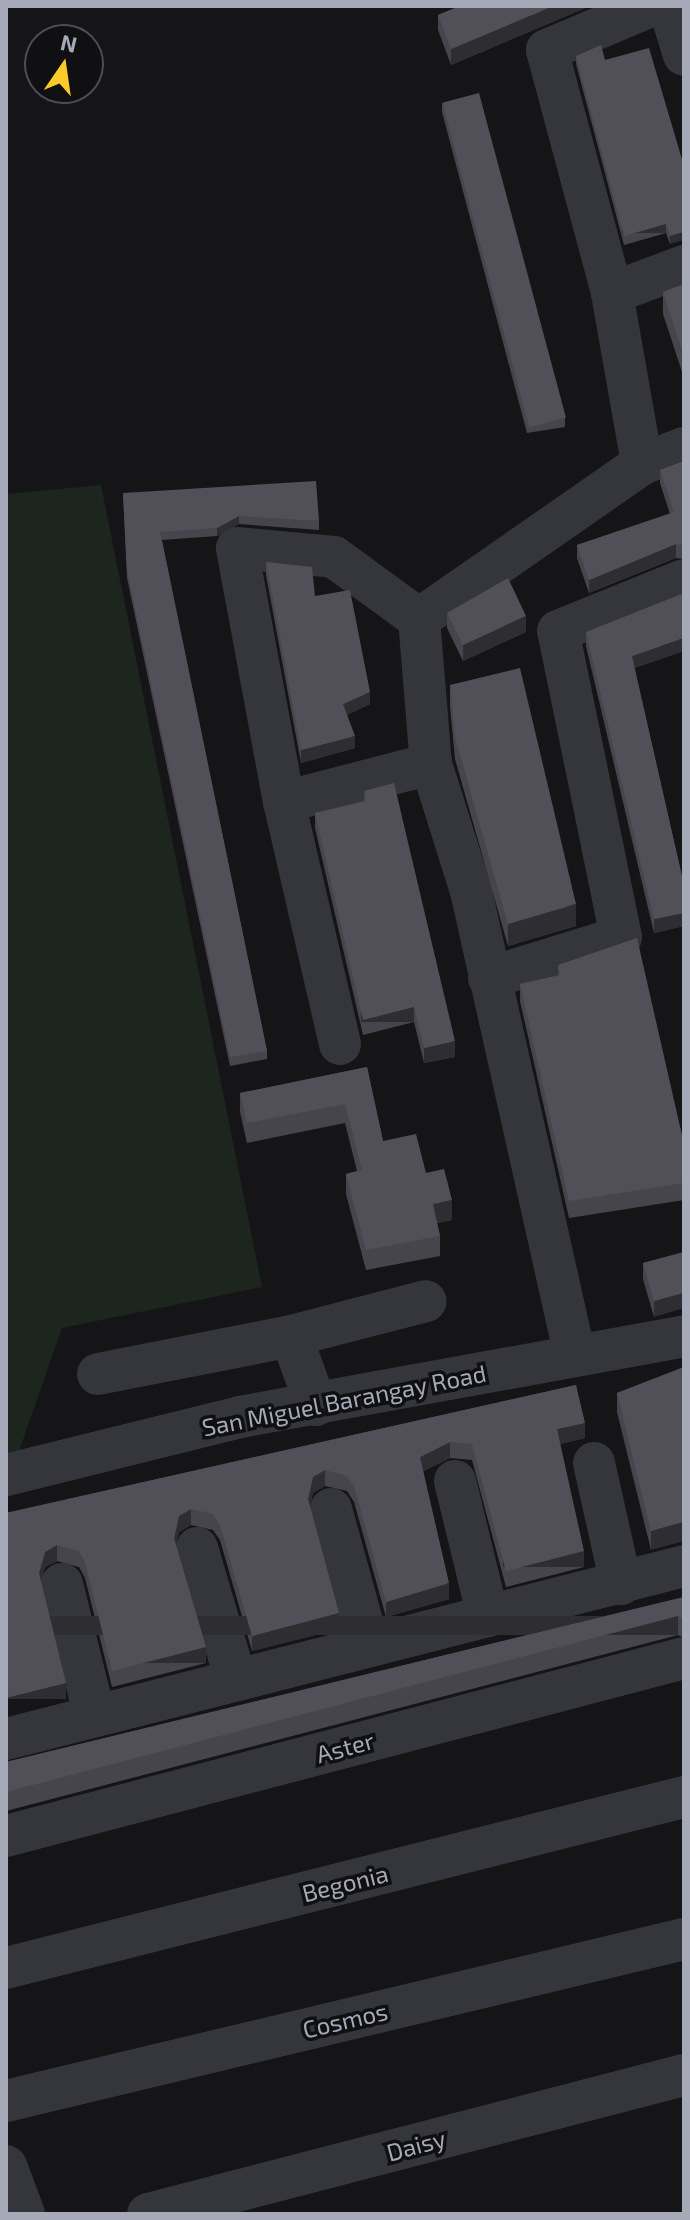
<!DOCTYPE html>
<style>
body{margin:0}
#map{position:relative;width:690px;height:2220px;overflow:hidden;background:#151517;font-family:"Exo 2",sans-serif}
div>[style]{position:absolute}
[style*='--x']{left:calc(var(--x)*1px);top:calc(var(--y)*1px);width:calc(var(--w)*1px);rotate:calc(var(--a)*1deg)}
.green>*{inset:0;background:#1c251e}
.minor>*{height:42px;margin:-21px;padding:0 21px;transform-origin:21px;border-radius:21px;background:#35363c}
.wall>*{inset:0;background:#46454c}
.shaded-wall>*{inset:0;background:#2e2e32;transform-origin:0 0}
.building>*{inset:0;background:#515058;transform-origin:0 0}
span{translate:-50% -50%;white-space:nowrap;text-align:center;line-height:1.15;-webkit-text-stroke:7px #101012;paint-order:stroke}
.street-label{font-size:24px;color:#a6a9b7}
.frame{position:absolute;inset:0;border:8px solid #a6a9b7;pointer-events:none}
.north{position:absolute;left:24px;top:24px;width:80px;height:80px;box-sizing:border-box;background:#101012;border:2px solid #4c4d54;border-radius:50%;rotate:13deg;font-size:22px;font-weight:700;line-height:32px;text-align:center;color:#a6a9b7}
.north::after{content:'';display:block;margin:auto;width:28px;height:36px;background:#f9ca2a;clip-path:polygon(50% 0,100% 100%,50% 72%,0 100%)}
</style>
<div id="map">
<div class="green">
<i style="clip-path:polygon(101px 485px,262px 1287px,62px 1328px,17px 1457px,6px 1458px,6px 494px)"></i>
</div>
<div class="minor">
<i style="--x:651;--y:6;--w:113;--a:157.1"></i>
<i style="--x:547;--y:50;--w:252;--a:75"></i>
<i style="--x:612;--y:293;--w:77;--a:-20.6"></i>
<i style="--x:669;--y:6;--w:51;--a:73"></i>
<i style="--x:612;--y:293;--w:174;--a:80"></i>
<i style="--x:419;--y:619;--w:272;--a:-34.8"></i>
<i style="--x:642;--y:464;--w:45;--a:-20.9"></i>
<i style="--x:284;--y:802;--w:152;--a:-14.5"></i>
<i style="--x:489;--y:978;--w:138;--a:-17.3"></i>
<i style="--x:621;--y:937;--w:312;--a:-101.6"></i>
<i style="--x:558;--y:631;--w:136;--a:-22"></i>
<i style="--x:340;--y:1044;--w:248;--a:-103"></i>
<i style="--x:284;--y:802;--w:258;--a:-100.5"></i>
<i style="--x:237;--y:548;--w:97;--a:5.3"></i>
<i style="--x:334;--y:557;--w:105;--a:36.1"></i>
<i style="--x:419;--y:619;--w:145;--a:85.3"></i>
<i style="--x:431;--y:764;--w:133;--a:72.5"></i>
<i style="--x:471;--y:891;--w:476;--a:77.4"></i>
<i style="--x:98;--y:1374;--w:197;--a:-11.1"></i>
<i style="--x:316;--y:1405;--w:73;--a:-109.9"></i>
<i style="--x:291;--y:1336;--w:139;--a:-14.5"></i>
<i style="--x:594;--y:1463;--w:124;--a:77.4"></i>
<i style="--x:6;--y:1475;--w:241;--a:-13.9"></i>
<i style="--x:240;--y:1417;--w:451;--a:-10.3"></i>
<i style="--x:455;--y:1481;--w:139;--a:76.3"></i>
<i style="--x:331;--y:1509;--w:139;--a:74.6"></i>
<i style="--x:197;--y:1548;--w:134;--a:73.6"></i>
<i style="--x:62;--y:1584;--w:133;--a:76.1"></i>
<i style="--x:6;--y:1739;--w:700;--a:-14.31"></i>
<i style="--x:6;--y:1836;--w:701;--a:-14.71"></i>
<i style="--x:6;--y:1968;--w:699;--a:-14.16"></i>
<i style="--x:6;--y:2101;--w:697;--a:-13.44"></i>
<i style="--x:6;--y:2166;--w:51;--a:69.4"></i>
<i style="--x:148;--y:2214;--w:554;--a:-14.54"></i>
</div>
<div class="wall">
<i style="clip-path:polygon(460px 6px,590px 6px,451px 65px,438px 30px,438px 15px)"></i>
<i style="clip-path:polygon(576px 56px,605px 60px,684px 166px,670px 244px,666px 233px,624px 245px,576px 64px)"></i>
<i style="clip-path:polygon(442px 103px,565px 418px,565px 427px,527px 433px,442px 112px)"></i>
<i style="clip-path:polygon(684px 284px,684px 378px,663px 314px,663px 292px)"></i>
<i style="clip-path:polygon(684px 461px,684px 559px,676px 558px,589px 593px,577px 558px,577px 545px,670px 514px,660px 483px,660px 470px)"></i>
<i style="clip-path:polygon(123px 493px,319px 521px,319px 530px,239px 524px,217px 536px,162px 540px,267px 1051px,267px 1059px,230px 1066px,127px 578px)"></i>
<i style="clip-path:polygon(266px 562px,370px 704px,347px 715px,355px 748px,301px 763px,266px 575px)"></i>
<i style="clip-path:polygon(447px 613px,526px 632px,463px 661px,447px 628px)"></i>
<i style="clip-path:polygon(586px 632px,684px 651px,634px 668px,684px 885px,684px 926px,654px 933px,586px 646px)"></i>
<i style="clip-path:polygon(450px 685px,576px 926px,508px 946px,455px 759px,450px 707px)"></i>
<i style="clip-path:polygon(364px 791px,455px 1057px,424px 1063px,414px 1022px,363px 1035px,315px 828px,315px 813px,364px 801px)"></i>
<i style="clip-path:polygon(558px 965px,684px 1144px,684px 1200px,569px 1218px,520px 1001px,520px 984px,558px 976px)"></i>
<i style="clip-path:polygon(367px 1067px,383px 1141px,426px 1173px,452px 1220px,437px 1223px,440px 1236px,440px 1256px,366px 1270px,346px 1194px,346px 1174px,357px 1171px,345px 1123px,247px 1143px,240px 1112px,240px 1093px)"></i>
<i style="clip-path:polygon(684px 1252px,654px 1317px,643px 1279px,643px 1263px)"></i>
<i style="clip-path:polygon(684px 1367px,651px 1550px,617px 1412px,617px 1393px)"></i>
<i style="clip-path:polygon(576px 1385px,585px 1438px,560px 1444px,584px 1567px,506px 1587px,472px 1460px,450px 1458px,423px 1471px,449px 1599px,386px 1617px,354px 1502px,347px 1491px,325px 1486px,313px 1493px,310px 1506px,339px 1629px,252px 1651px,220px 1540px,213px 1530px,191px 1525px,179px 1532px,176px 1545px,206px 1663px,112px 1687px,85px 1578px,79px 1567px,57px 1561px,45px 1567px,41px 1582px,66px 1699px,6px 1513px)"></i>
<i style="clip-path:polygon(684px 1597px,684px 1638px,678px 1635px,6px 1811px,6px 1762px)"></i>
</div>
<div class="shaded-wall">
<i style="clip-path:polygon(553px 6px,590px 6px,451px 65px,451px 49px)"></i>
<i style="left:666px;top:224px;width:9px;height:44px;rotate:90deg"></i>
<i style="clip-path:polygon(684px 232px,684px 240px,670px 244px,670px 236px)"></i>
<i style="clip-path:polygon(239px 516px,239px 524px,217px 536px,217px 528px)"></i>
<i style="clip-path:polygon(676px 544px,676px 558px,589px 593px,589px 580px)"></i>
<i style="clip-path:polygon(526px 616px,526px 632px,463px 661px,463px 645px)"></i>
<i style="clip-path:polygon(684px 638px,684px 651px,632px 669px,632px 656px)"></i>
<i style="clip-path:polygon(370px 692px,370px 704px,343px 717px,343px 704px)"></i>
<i style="clip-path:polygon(355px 736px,355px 748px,301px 763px,301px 750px)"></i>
<i style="clip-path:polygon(576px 904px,576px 926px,508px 946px,508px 924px)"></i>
<i style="clip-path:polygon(684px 913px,684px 926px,654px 933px,654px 919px)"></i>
<i style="left:414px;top:1007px;width:15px;height:53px;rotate:90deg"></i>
<i style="clip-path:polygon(455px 1041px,455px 1057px,424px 1063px,424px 1048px)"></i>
<i style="clip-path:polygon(452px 1200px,452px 1220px,433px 1224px,433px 1204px)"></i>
<i style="clip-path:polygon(684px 1293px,684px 1308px,654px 1317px,654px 1301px)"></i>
<i style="clip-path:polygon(585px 1423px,585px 1438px,557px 1445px,557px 1429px)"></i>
<i style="clip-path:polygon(450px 1442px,450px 1458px,420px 1473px,420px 1457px)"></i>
<i style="clip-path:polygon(325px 1470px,325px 1486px,313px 1493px,308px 1515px,308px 1499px,313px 1477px)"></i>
<i style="clip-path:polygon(191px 1509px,191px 1525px,179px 1532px,174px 1554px,174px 1538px,179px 1516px)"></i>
<i style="clip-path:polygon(684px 1522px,684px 1541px,651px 1550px,651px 1531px)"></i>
<i style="clip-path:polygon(57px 1545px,57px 1561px,45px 1567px,39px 1589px,39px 1573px,45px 1552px)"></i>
<i style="left:584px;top:1551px;width:16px;height:81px;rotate:90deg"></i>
<i style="clip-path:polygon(449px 1583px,449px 1599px,386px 1617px,386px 1602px)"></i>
<i style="clip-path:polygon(339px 1613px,339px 1629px,252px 1651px,252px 1636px)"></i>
<i style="left:678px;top:1616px;width:19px;height:695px;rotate:90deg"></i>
<i style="left:206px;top:1647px;width:16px;height:97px;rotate:90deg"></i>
<i style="left:66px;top:1683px;width:16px;height:62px;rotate:90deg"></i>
</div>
<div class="building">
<i style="clip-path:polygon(460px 6px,553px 6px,451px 49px,438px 15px)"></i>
<i style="clip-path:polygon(601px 45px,605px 60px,649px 48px,684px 166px,684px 232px,670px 236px,666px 224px,624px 236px,576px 56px)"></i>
<i style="left:479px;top:93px;width:336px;height:38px;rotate:75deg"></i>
<i style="clip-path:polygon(684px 284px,684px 356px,663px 292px)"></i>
<i style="clip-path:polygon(684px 461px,684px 545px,676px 544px,589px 580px,577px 545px,674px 512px,660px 470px)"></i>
<i style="clip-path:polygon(316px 481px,319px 521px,239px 516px,217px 528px,160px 532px,267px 1051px,230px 1057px,127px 570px,123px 493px)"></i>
<i style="clip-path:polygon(266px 562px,312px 567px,315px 596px,350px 590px,370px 692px,343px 704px,355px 736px,301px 750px)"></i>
<i style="clip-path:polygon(508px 578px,526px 616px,463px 645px,447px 613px)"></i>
<i style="clip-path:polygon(684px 593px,684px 638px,632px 656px,684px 885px,684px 913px,654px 919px,586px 632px)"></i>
<i style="clip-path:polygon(520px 668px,576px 904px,508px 924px,455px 737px,450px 685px)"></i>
<i style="clip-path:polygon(394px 783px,455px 1041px,424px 1048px,414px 1007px,363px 1020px,315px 813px,366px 801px,364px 791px)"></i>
<i style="clip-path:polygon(637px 938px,684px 1144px,684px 1183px,569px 1201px,520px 984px,560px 975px,558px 965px)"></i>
<i style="clip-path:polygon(367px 1067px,383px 1141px,416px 1134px,426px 1173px,444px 1169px,452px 1200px,433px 1204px,440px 1236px,366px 1250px,346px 1174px,362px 1170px,345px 1104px,247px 1123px,240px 1093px)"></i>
<i style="clip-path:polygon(684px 1252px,684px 1293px,654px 1301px,643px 1263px)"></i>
<i style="clip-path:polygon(684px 1367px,684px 1522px,651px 1531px,617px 1393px)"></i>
<i style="clip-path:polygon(576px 1385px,585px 1423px,557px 1429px,584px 1551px,506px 1571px,472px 1444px,450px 1442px,420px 1457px,449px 1583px,386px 1602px,354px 1486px,347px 1476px,325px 1470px,313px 1477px,308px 1499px,339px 1613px,252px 1636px,220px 1525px,213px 1514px,191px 1509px,179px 1516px,174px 1538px,206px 1647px,112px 1671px,85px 1562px,79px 1551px,57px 1545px,45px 1552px,39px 1573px,66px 1683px,6px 1698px,6px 1513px)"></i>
<i style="clip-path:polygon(684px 1597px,684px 1619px,678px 1616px,6px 1792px,6px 1762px)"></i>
</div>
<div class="street-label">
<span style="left:344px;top:1400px;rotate:-11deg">San Miguel Barangay Road</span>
<span style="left:345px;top:1747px;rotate:-15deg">Aster</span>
<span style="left:345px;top:1883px;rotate:-14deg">Begonia</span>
<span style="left:345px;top:2020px;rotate:-13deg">Cosmos</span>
<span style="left:416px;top:2145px;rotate:-15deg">Daisy</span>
</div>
<div class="frame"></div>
<div class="north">N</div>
</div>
